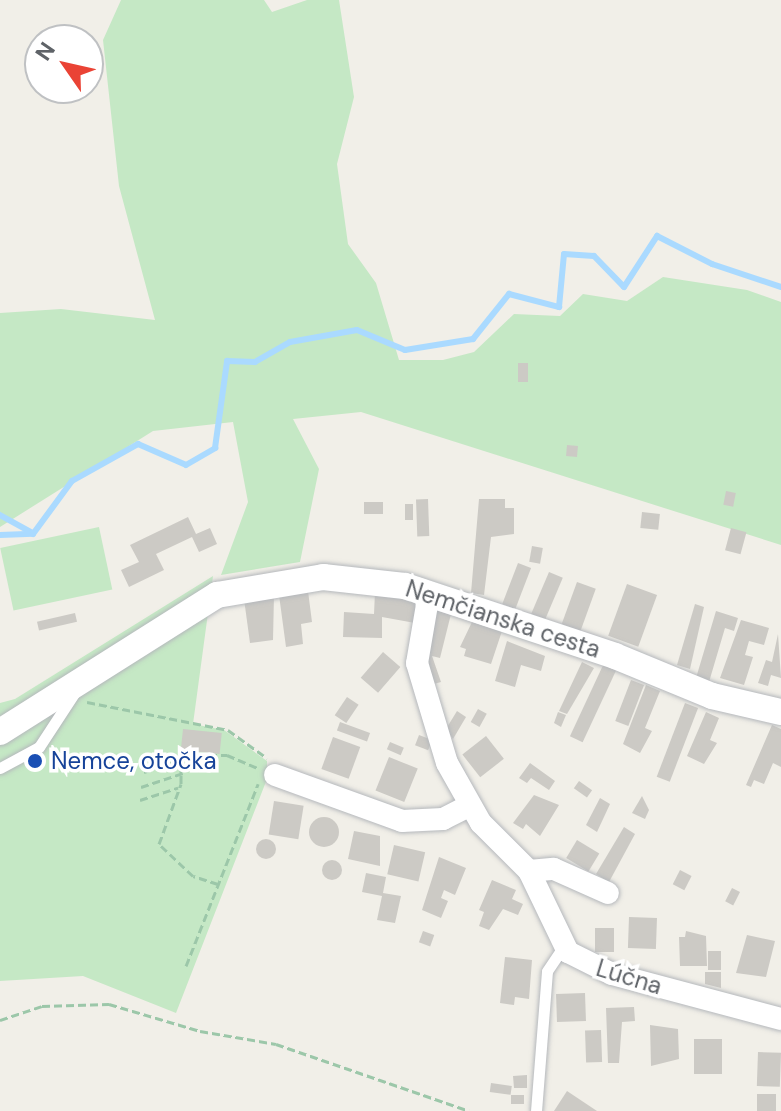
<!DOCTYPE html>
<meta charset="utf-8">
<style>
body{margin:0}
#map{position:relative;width:781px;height:1111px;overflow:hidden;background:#f1efe8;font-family:"DM Sans",sans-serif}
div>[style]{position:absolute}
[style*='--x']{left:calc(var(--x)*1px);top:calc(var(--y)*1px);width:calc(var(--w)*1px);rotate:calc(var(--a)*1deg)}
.green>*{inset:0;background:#c5e8c5;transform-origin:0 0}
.stream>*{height:6px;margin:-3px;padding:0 3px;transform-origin:3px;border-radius:3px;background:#aadaff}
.building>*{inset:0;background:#cccac5;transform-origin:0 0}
.round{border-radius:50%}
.path>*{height:3px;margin-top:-1.5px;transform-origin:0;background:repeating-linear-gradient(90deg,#9cc7a9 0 8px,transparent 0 12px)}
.roads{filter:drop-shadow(0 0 2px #b5b8bc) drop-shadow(0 0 2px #b5b8bc)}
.service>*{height:11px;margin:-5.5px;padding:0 5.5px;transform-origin:5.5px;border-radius:5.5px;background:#fff}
.minor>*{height:22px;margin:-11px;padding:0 11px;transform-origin:11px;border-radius:11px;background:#fff}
.tertiary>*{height:26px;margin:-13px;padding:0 13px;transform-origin:13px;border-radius:13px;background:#fff}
.dots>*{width:22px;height:22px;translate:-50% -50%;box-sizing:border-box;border:4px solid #fff;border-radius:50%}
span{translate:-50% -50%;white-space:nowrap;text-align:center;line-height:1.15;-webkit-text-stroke:7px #fff;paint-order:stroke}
.street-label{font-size:24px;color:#5f6368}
.transit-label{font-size:24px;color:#164399}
.left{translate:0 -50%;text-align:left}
.north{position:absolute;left:24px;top:24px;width:80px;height:80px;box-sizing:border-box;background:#fff;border:2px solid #bfc1c3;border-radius:50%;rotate:304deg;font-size:22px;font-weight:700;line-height:32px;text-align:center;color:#5f6368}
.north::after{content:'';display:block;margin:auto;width:28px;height:36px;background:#ea4335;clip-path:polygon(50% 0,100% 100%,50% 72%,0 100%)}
</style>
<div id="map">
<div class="green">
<i style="clip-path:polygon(121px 0,264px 0,272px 12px,307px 0,339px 0,354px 97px,337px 164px,348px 244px,376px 283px,399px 360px,443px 360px,474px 352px,514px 314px,560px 316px,583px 294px,627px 301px,663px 277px,747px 290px,781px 302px,781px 545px,361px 412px,293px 419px,319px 469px,300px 562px,221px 575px,248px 502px,233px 422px,153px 431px,0 527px,0 313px,61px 309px,155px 320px,119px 186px,103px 40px)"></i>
<i style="left:99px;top:527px;width:64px;height:101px;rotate:78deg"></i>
<i style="clip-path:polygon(213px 576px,193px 724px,224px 730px,267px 761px,267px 779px,176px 1013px,83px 976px,0 981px,0 703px,15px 699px)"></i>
</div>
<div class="stream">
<i style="--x:0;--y:515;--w:37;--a:29"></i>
<i style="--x:0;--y:535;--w:33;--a:-2"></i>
<i style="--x:33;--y:534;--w:66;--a:-53.7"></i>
<i style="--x:72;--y:481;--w:76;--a:-29.3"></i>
<i style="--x:138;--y:444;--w:52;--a:23.6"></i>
<i style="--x:186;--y:465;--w:34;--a:-30"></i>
<i style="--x:215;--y:448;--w:88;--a:-82.1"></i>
<i style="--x:227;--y:361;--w:28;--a:2"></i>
<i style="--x:255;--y:362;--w:40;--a:-29.7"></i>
<i style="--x:290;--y:342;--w:68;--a:-10.2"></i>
<i style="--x:357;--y:330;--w:52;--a:22.6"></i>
<i style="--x:405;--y:350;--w:69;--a:-9.2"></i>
<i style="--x:473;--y:339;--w:58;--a:-51.3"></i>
<i style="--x:509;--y:294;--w:52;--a:14.6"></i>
<i style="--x:559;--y:307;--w:53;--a:-84.6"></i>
<i style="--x:564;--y:254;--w:30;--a:4"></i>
<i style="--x:594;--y:256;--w:43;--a:45.9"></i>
<i style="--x:624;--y:287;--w:61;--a:-57.1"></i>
<i style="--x:657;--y:236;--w:62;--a:27"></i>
<i style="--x:712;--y:264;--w:73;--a:18.4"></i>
</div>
<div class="building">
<i style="left:518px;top:363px;width:10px;height:19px"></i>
<i style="left:567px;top:445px;width:11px;height:11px;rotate:5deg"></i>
<i style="left:726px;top:491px;width:10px;height:14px;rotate:11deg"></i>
<i style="left:428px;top:499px;width:37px;height:12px;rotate:88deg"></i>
<i style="clip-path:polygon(479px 499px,505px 499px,505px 508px,514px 508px,514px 534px,491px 537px,484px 595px,471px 593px)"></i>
<i style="left:383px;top:502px;width:12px;height:19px;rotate:90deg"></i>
<i style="left:405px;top:504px;width:8px;height:16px"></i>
<i style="left:642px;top:512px;width:18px;height:16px;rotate:6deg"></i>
<i style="clip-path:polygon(188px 517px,196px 534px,210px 528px,217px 544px,199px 552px,192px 537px,156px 554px,164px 570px,129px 587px,121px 570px,139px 562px,130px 545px)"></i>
<i style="left:731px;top:528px;width:16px;height:23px;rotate:15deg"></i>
<i style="left:532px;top:546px;width:11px;height:16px;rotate:10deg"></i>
<i style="left:518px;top:563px;width:14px;height:44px;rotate:21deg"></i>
<i style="left:549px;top:572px;width:15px;height:46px;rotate:23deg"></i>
<i style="left:577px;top:582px;width:20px;height:45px;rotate:20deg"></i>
<i style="left:627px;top:584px;width:32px;height:55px;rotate:20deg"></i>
<i style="clip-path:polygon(308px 591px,312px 622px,301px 624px,303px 644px,286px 647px,279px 595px)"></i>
<i style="clip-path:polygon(375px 592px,421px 599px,415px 623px,382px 617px,382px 638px,343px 637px,344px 612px,374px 614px)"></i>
<i style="clip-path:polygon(274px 595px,273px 640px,250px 643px,244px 599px)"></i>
<i style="clip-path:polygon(695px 604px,704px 607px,690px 669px,677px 665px)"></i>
<i style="clip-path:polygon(437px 606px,452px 610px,440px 658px,432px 656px,441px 682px,430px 685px,427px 670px)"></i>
<i style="clip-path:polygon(716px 611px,738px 618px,734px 631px,725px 628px,709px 682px,696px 678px)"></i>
<i style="left:75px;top:613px;width:9px;height:39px;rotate:77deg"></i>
<i style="clip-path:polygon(741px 620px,769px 628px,764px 645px,749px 641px,745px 655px,753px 657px,744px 685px,720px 678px)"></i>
<i style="clip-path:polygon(472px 622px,502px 631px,491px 664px,464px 656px,466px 649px,460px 647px)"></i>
<i style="clip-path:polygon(778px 634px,781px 678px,771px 675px,768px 686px,758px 683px,766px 660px,772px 662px)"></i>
<i style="clip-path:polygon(507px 641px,545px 656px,541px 671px,521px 665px,515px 687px,495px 681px)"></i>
<i style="left:383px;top:652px;width:23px;height:34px;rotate:41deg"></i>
<i style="left:605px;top:661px;width:14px;height:83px;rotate:25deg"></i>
<i style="clip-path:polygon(582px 662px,594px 668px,567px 714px,559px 711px)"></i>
<i style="left:631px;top:680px;width:14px;height:44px;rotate:21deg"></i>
<i style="clip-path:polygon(646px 685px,660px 691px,645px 728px,652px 731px,640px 753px,623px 744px)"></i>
<i style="left:347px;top:697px;width:14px;height:22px;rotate:34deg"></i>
<i style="left:685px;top:703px;width:14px;height:79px;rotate:21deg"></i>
<i style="left:478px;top:709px;width:10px;height:15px;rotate:29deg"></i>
<i style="clip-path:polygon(457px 711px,466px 717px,453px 739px,446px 729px)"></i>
<i style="clip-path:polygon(558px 712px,566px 715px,561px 727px,554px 723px)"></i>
<i style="clip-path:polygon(706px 712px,719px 718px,710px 740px,717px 743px,704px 764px,687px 756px)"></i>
<i style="left:340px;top:722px;width:32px;height:9px;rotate:20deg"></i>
<i style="clip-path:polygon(772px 725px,781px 729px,781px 767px,773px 763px,764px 784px,754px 780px,751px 787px,746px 785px)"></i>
<i style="left:183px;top:729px;width:39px;height:21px;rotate:6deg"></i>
<i style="left:419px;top:735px;width:14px;height:11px;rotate:21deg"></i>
<i style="left:486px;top:736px;width:29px;height:30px;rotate:52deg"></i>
<i style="left:333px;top:737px;width:29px;height:34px;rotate:20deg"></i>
<i style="left:390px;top:742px;width:15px;height:8px;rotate:23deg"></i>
<i style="left:389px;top:757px;width:31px;height:36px;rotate:22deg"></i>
<i style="clip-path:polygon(530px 763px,555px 781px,549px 790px,531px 778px,527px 783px,519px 778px)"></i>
<i style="left:579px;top:781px;width:16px;height:9px;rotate:35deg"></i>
<i style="clip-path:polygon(534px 795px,559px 805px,540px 836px,526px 824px,523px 829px,513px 823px)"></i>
<i style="clip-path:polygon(642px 796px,649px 810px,645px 819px,632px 813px)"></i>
<i style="clip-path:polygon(600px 798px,610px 804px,597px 832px,586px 825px)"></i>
<i style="left:274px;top:801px;width:30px;height:34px;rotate:9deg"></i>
<i class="round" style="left:309px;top:817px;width:30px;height:30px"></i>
<i style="clip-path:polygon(624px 827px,635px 834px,609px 882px,596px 874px)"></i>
<i style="clip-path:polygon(354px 831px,380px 836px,380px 866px,348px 859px)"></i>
<i class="round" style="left:256px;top:839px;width:20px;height:20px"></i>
<i style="left:577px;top:840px;width:26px;height:21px;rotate:31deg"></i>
<i style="left:394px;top:845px;width:32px;height:30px;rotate:13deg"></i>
<i style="clip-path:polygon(439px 857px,466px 868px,455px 895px,444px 890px,441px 898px,448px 901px,441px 918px,422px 910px)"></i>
<i class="round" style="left:322px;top:860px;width:20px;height:20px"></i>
<i style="left:680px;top:870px;width:13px;height:16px;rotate:27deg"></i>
<i style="clip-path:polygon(366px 873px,386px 877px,383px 893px,401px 896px,395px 923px,377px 920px,382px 896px,362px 892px)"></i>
<i style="clip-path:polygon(492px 880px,516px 890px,512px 899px,523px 904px,518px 915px,503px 909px,489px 930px,479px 926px,484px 912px,479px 910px)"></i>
<i style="left:732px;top:888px;width:9px;height:15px;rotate:27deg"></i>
<i style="left:629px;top:917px;width:28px;height:31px;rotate:2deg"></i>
<i style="left:595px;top:928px;width:19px;height:24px"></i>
<i style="left:423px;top:931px;width:12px;height:12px;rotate:20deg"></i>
<i style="clip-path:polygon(686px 931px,706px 936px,707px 966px,680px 966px,679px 937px,685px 937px)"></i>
<i style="clip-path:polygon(747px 935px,775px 941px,766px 977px,736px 973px)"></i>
<i style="left:708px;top:951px;width:13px;height:19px"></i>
<i style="clip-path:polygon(505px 957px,532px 960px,529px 999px,515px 997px,514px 1005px,500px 1003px)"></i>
<i style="clip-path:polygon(705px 972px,721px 972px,721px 988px,705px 984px)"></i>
<i style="left:585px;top:993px;width:28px;height:29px;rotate:88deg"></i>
<i style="clip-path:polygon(634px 1007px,635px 1021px,622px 1022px,619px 1063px,608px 1063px,606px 1008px)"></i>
<i style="clip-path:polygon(650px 1025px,678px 1029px,679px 1059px,651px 1066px)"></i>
<i style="left:601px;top:1030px;width:32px;height:16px;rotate:88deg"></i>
<i style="left:722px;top:1039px;width:35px;height:28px;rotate:90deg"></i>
<i style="left:758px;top:1052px;width:23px;height:34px;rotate:2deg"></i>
<i style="clip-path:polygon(527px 1075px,527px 1088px,514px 1088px,513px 1076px)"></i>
<i style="left:491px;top:1083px;width:21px;height:9px;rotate:8deg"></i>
<i style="clip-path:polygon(567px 1091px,597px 1111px,554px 1111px)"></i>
<i style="left:757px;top:1094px;width:19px;height:17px"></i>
<i style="left:524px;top:1095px;width:9px;height:13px;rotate:90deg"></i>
</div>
<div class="path">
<i style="--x:87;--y:702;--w:144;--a:11.2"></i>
<i style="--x:228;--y:730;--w:48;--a:35.7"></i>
<i style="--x:144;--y:772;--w:39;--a:-19"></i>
<i style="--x:141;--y:787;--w:44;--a:-18.4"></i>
<i style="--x:140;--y:800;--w:40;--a:-18"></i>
<i style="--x:218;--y:884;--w:26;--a:-162"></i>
<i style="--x:193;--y:876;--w:47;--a:-136.7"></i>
<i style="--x:159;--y:844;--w:64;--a:-69.9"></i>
<i style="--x:181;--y:784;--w:25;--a:-90"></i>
<i style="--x:181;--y:759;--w:6;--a:-45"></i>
<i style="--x:185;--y:755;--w:42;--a:0"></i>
<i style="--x:227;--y:755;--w:33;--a:23"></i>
<i style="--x:186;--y:966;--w:196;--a:-68.4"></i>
<i style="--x:0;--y:1020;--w:44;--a:-18.4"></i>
<i style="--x:42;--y:1006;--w:67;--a:-1.7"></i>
<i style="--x:109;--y:1004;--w:95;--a:16.5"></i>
<i style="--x:200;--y:1031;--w:77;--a:9.7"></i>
<i style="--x:276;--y:1044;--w:204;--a:19.1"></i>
</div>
<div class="roads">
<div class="service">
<i style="--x:0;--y:768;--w:44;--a:-28.3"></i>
<i style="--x:39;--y:747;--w:66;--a:-56.8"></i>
<i style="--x:536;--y:1111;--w:140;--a:-85.5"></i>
<i style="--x:547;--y:971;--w:30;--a:-56"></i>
</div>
<div class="minor">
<i style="--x:429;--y:593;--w:71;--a:99.7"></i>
<i style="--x:417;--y:663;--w:104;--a:73.3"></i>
<i style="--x:447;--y:763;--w:69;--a:60.5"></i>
<i style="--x:481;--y:823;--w:68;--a:45"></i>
<i style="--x:529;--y:871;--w:90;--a:64.3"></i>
<i style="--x:568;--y:952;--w:49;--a:26.6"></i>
<i style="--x:612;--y:974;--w:175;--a:14.9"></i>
<i style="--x:275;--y:775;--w:135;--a:19.9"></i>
<i style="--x:402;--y:821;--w:41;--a:-2.8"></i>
<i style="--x:443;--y:819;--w:29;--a:-27"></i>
<i style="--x:529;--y:871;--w:25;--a:-5"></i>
<i style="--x:554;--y:869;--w:59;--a:24"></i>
</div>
<div class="tertiary">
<i style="--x:0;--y:732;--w:257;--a:-32.3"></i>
<i style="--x:217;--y:595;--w:108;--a:-9.6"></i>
<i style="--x:323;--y:577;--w:82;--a:6.3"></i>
<i style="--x:405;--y:586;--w:221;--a:18.4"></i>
<i style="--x:615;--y:656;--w:105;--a:22.4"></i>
<i style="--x:712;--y:696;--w:71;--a:13.1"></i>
</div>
</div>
<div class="dots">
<i style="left:35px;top:761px;background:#1a4fb4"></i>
</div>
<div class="street-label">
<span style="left:503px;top:619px;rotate:18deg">Nemčianska cesta</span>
<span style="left:629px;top:977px;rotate:17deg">Lúčna</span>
</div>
<div class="transit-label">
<span class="left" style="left:51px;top:761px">Nemce, otočka</span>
</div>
<div class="north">N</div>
</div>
